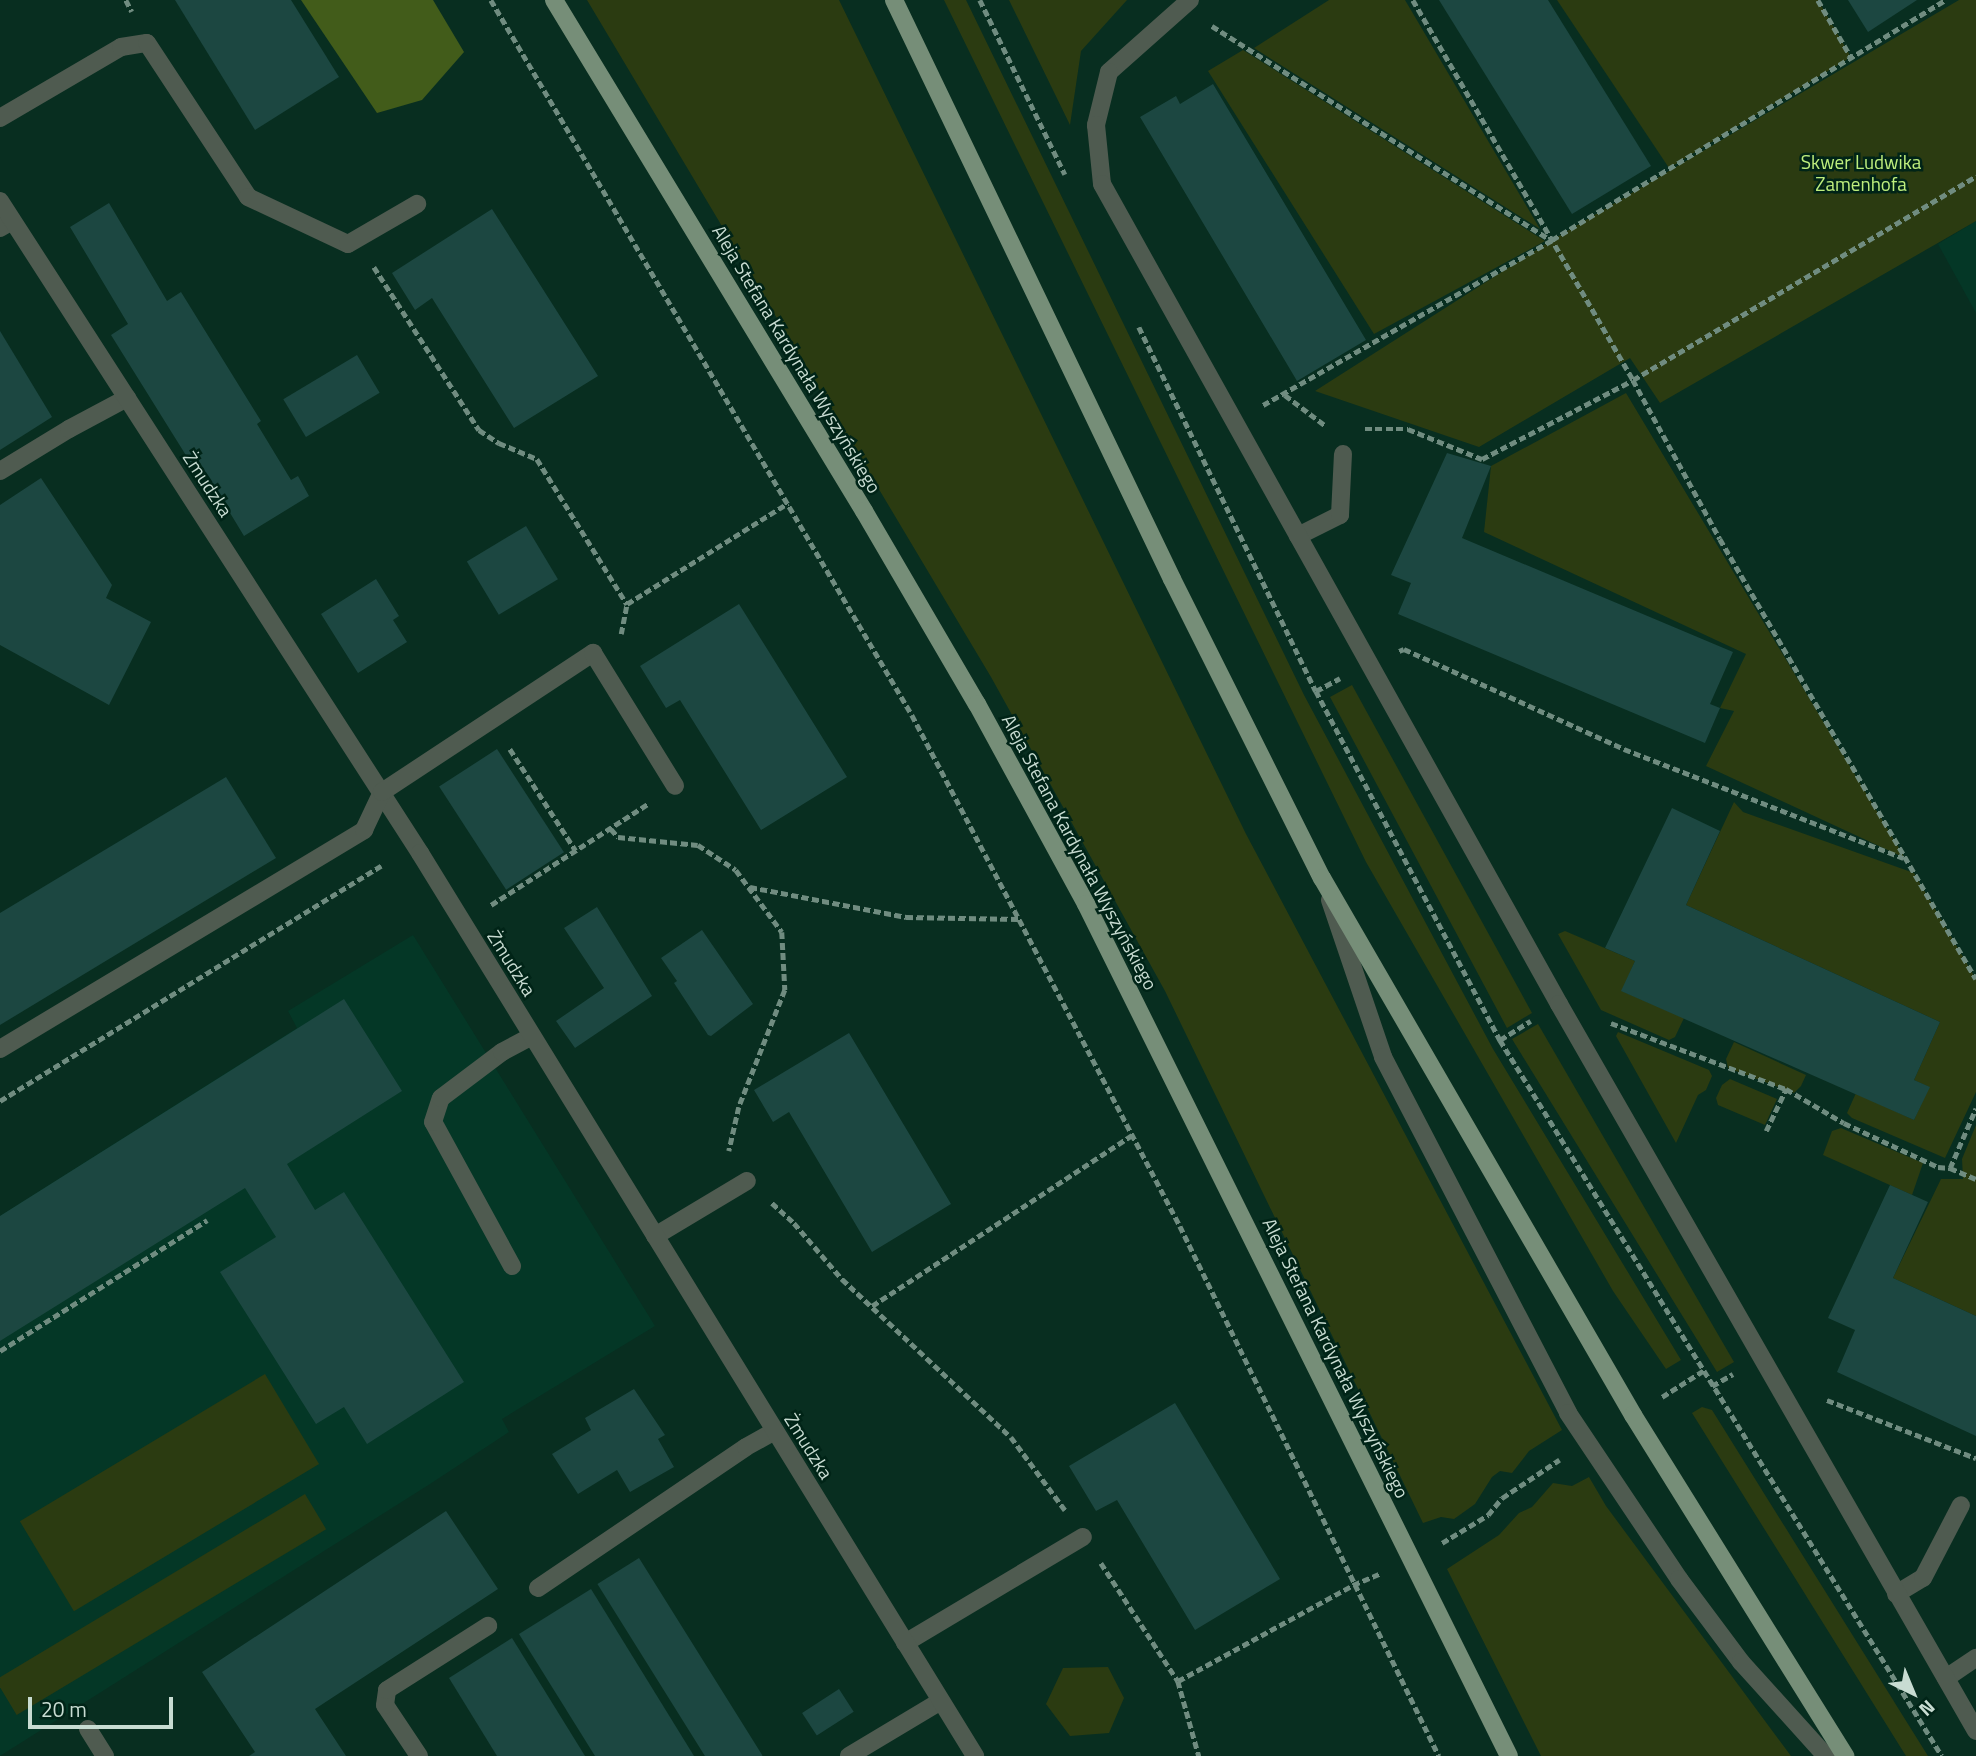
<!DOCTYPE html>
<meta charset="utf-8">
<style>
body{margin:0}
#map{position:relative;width:1976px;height:1756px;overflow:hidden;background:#082e20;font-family:"Titillium Web",sans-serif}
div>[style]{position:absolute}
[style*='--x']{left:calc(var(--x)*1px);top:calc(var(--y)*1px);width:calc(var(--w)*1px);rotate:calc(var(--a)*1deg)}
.built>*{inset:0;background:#043726}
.green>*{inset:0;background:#2b3b11;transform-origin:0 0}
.forest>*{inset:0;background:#425c1a}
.building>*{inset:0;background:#1c4741;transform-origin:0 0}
.path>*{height:4.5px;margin-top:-2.25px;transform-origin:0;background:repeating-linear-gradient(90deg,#708c80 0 7px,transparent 0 10.5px)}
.service>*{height:18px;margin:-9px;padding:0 9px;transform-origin:9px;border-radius:9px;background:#4f5b50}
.minor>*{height:18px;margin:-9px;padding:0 9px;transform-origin:9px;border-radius:9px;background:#4f5b50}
.primary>*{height:18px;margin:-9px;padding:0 9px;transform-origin:9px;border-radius:9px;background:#768e78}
span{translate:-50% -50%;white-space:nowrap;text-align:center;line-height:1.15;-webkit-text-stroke:5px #002417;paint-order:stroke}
.park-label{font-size:19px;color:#beee7d}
.street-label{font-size:19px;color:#c8dcd2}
.north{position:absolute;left:1878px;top:1658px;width:70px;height:70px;-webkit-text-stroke:5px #002417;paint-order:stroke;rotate:137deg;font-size:19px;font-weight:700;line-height:28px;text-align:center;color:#c8dcd2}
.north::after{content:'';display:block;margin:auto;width:24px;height:32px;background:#c8dcd2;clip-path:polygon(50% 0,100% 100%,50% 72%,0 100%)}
.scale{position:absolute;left:28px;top:1697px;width:145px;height:32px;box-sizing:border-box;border:4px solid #c8dcd2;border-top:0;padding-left:9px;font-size:21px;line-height:24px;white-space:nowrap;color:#c8dcd2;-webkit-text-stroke:5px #002417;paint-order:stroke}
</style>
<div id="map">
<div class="built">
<i style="clip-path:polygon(1976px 221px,1976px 313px,1938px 244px)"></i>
<i style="clip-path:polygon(413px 935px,655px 1326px,502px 1419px,509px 1432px,430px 1484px,0 1756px,0 1216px,297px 1028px,288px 1011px)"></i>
</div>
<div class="green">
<i style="clip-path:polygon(587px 0,839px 0,1246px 834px,1562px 1430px,1529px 1451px,1512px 1473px,1500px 1471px,1492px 1477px,1475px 1504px,1454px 1519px,1441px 1517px,1423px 1523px,1165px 991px,991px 677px)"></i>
<i style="clip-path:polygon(944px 0,966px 0,1304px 695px,1493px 1049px,1681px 1360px,1666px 1369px,1613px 1291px,1366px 862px)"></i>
<i style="clip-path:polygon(1009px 0,1127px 0,1081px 51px,1070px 125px)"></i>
<i style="clip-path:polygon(1329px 0,1405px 0,1540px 229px,1254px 48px)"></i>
<i style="clip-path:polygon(1557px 0,1818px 0,1851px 57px,1669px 168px)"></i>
<i style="clip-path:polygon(1959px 0,1976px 0,1976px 221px,1660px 403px,1630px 358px,1479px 447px,1315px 391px,1552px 240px)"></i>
<i style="clip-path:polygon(1243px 50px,1545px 241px,1374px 334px,1208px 71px)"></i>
<i style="clip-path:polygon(1626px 393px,1905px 858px,1706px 766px,1734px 711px,1720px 708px,1746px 654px,1484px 532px,1491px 466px)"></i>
<i style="clip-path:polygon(1352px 685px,1532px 1013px,1507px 1028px,1330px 697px)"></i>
<i style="clip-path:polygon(1734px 802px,1743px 812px,1914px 873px,1976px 979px,1976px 1092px,1945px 1158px,1852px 1118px,1847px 1113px,1856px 1093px,1914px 1120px,1929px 1087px,1914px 1080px,1940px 1022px,1686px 905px)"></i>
<i style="clip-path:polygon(1565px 931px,1635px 961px,1622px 991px,1684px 1018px,1675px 1037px,1669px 1040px,1601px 1010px,1558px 934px)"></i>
<i style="clip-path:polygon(1538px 1024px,1734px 1362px,1717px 1372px,1512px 1039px)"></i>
<i style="clip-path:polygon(1618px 1032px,1709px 1070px,1712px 1076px,1706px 1090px,1698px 1095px,1676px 1143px,1616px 1036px)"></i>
<i style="clip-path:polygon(1734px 1042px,1806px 1075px,1801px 1086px,1794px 1093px,1728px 1068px,1726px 1059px)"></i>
<i style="clip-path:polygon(1730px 1079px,1777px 1099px,1765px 1125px,1718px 1105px,1716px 1098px,1722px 1085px)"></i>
<i style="clip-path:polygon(1976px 1125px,1976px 1316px,1893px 1278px,1941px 1179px,1963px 1179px,1962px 1159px)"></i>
<i style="clip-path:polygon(1841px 1128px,1923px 1163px,1912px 1195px,1823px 1155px,1832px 1131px)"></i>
<i style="left:265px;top:1374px;width:105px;height:286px;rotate:59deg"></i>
<i style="clip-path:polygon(1702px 1407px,1712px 1410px,1928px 1756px,1906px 1756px,1692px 1413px)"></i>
<i style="clip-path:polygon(1589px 1477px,1606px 1506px,1791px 1756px,1541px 1756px,1447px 1569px,1499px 1535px,1519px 1513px,1532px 1507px,1553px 1483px,1572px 1486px)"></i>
<i style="left:305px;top:1494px;width:41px;height:361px;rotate:59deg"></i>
<i style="clip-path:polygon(1108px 1667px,1124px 1698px,1109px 1733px,1070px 1736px,1046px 1704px,1063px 1668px)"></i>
</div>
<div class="forest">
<i style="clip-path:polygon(301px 0,433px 0,464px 52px,422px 100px,377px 113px)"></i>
</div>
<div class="building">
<i style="clip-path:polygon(175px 0,291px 0,339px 77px,255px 130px)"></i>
<i style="clip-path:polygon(1439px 0,1548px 0,1651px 166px,1572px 214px)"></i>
<i style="clip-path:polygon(1848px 0,1917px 0,1868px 32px)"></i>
<i style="clip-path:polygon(1213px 84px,1366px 340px,1297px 381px,1140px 117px,1176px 96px,1180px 104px)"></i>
<i style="clip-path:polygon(109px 203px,167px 301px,181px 292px,261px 421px,257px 424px,291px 480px,298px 476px,309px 496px,244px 536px,198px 460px,192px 465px,111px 335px,128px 324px,70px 227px)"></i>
<i style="clip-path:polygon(492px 209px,598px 376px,514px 428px,432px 298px,415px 310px,392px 273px)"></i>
<i style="clip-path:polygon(0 331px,52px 417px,0 450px)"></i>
<i style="left:357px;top:355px;width:44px;height:86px;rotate:59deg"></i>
<i style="clip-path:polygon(1447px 453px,1491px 466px,1462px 538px,1733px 652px,1710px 704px,1720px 708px,1705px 743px,1398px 614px,1411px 583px,1391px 575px)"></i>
<i style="clip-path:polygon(41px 478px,112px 585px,106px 598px,151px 622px,109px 705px,0 645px,0 505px)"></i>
<i style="left:526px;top:526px;width:62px;height:69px;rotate:59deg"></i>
<i style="clip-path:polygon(376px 579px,399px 616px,393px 620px,407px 642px,358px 673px,321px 614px)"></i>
<i style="clip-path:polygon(739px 604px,847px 777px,761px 830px,680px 700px,666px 708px,640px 666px)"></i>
<i style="left:497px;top:749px;width:123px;height:69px;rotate:57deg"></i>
<i style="clip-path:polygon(226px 777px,276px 858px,0 1025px,0 913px)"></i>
<i style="clip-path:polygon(1672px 808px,1720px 831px,1686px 905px,1940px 1022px,1914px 1080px,1930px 1087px,1914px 1120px,1621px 991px,1635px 961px,1605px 948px)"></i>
<i style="clip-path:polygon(597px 907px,652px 996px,575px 1048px,556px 1021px,604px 988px,564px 928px)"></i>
<i style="clip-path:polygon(702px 930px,753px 1004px,711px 1036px,708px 1035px,674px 983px,677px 981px,661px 958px)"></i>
<i style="clip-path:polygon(344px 999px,402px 1091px,287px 1164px,315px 1210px,344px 1192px,464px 1382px,367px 1444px,344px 1407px,316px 1424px,220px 1272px,276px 1237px,245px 1188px,0 1341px,0 1216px)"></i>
<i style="clip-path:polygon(849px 1033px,951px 1204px,872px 1252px,789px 1112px,773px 1122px,754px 1090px)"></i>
<i style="clip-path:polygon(1890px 1185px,1928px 1202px,1893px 1278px,1976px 1316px,1976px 1436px,1837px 1372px,1855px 1330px,1828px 1318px)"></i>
<i style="clip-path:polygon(634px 1389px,665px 1435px,658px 1439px,674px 1467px,630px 1492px,617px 1470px,578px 1494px,552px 1454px,591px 1430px,585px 1418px)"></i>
<i style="clip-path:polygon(1175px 1403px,1280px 1579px,1195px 1630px,1117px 1500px,1096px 1511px,1069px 1466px)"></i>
<i style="clip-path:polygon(446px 1511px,498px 1589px,315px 1709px,346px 1756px,249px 1756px,255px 1752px,202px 1672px)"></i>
<i style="left:639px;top:1558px;width:233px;height:49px;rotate:58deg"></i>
<i style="clip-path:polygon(591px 1589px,694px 1756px,595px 1756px,519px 1634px)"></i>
<i style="clip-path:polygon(512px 1638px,585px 1756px,497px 1756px,449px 1678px)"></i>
<i style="left:839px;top:1689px;width:27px;height:44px;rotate:57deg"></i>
</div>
<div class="path">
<i style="--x:126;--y:0;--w:13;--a:63"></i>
<i style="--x:491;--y:0;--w:830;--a:59.51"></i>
<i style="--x:912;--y:715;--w:577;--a:62.32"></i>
<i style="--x:1180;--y:1226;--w:590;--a:63.96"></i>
<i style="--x:980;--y:0;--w:194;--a:64"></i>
<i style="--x:1413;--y:0;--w:439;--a:59.9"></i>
<i style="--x:1633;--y:380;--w:181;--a:61.3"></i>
<i style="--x:1720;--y:539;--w:509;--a:59.81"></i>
<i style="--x:1818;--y:0;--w:66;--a:59.9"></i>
<i style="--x:1212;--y:26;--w:401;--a:32.3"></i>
<i style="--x:374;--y:267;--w:194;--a:57.2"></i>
<i style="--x:479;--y:430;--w:24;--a:33"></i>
<i style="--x:499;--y:443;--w:41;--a:22.8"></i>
<i style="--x:537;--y:459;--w:171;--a:58.2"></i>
<i style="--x:1139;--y:327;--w:405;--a:64.1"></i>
<i style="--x:1316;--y:691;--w:395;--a:62.2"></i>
<i style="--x:1500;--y:1040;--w:841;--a:58.31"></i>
<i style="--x:1285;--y:395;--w:51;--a:37.1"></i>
<i style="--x:1263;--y:405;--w:333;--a:-29.7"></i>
<i style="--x:1552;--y:240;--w:460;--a:-31.4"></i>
<i style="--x:1365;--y:429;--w:43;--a:0"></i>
<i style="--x:1408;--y:429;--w:80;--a:22.1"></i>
<i style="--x:1482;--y:459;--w:170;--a:-27.6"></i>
<i style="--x:1633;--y:380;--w:399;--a:-30.7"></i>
<i style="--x:621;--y:634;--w:31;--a:-79"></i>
<i style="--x:627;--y:604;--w:190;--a:-32.1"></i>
<i style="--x:1399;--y:651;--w:5;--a:-22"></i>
<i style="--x:1404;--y:649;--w:242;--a:24.4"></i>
<i style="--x:1624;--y:749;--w:300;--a:21.3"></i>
<i style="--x:1316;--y:691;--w:27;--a:-28"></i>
<i style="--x:510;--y:749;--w:121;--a:57.1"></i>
<i style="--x:611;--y:829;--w:11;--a:49"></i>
<i style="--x:618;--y:837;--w:80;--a:5.7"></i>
<i style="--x:698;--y:845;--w:45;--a:33.3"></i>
<i style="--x:736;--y:870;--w:77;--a:53.4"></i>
<i style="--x:782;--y:932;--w:58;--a:87"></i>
<i style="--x:785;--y:990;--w:126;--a:111.5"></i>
<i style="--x:739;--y:1107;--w:45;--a:102.8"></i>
<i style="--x:750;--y:887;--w:159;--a:10.9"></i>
<i style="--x:906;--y:917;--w:113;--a:1"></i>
<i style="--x:491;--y:905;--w:187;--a:-32.8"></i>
<i style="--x:1611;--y:1023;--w:187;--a:20.7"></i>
<i style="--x:1786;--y:1089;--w:67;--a:30.4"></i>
<i style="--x:1844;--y:1123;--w:104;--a:25.1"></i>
<i style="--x:1938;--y:1167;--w:12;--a:5"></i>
<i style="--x:1950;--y:1168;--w:28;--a:23"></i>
<i style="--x:1500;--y:1040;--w:36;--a:-32"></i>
<i style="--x:0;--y:1101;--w:448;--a:-31.7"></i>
<i style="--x:1766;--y:1131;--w:47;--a:-64.5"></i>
<i style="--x:1950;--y:1168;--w:65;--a:-66.6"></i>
<i style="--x:772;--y:1203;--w:30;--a:42"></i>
<i style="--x:794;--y:1223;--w:74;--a:49.4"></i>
<i style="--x:842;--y:1279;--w:231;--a:43.1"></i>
<i style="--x:1011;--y:1437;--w:91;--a:53.5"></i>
<i style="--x:872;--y:1306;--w:311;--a:-33.3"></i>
<i style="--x:0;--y:1351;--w:245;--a:-32.3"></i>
<i style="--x:1712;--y:1386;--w:24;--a:-30"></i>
<i style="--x:1662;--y:1397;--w:49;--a:-32.4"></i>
<i style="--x:1827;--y:1400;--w:160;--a:21.3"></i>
<i style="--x:1442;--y:1543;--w:54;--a:-31.3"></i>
<i style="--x:1488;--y:1515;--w:22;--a:-51"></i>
<i style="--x:1502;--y:1498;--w:69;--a:-33.7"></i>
<i style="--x:1101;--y:1563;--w:141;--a:56.9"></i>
<i style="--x:1178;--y:1681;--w:78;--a:74.4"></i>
<i style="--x:1178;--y:1681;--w:200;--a:-28.7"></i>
<i style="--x:1353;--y:1585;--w:30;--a:-23"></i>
</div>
<div class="service">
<i style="--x:0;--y:228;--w:14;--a:-30"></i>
<i style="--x:0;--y:471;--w:81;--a:-31.3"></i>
<i style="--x:69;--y:429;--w:66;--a:-28.1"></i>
<i style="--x:1298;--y:536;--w:47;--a:-26.6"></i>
<i style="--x:1340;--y:515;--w:61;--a:-87.2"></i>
<i style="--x:1330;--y:900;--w:166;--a:71.3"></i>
<i style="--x:1383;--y:1057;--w:401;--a:62.5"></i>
<i style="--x:1568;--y:1413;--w:200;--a:56.2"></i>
<i style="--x:1679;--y:1579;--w:104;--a:53.2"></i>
<i style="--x:1741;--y:1662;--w:127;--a:47.9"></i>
<i style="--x:655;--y:1236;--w:107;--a:-30.9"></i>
<i style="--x:512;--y:1266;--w:164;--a:-118.7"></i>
<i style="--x:433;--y:1122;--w:25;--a:-72"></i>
<i style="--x:441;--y:1098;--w:76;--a:-37"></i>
<i style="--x:502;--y:1052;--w:34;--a:-28"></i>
<i style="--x:538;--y:1588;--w:251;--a:-34.1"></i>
<i style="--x:746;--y:1447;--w:33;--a:-29"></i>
<i style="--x:1896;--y:1594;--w:31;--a:-31"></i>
<i style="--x:1923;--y:1578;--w:82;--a:-62.5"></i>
<i style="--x:905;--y:1643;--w:207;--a:-30.8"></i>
<i style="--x:1946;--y:1678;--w:36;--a:-34"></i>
<i style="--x:88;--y:1729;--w:32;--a:58"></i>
<i style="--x:419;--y:1756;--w:61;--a:-123.7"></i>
<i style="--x:385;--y:1705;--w:15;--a:-82"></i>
<i style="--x:387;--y:1690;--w:120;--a:-32.4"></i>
<i style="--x:849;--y:1756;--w:107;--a:-30.9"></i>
</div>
<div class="minor">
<i style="--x:1190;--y:0;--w:108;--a:138.4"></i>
<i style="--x:1109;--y:72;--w:55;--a:103.8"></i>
<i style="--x:1096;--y:125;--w:59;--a:84.2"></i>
<i style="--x:1102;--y:184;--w:939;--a:60.87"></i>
<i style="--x:1559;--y:1004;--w:838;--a:60.16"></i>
<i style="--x:0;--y:118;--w:140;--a:-30.4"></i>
<i style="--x:121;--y:47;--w:26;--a:-9"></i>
<i style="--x:147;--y:43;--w:184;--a:56.7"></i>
<i style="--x:248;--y:197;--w:110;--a:25.2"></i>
<i style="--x:348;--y:244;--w:80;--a:-30.1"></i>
<i style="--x:0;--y:201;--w:776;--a:57.21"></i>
<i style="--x:420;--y:853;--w:1060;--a:58.42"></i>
<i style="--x:0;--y:1049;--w:425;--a:-31"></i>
<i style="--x:364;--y:830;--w:42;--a:-64.7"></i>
<i style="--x:382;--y:792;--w:253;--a:-33.4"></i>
<i style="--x:593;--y:653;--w:156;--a:58.3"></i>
</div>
<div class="primary">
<i style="--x:554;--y:0;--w:598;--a:58.76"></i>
<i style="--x:864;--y:511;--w:224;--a:59.7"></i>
<i style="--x:977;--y:704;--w:228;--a:61.4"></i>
<i style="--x:1086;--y:904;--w:951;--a:63.6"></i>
<i style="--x:894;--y:0;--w:642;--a:64.35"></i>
<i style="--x:1172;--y:579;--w:335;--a:63.4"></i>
<i style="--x:1322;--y:878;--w:621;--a:59.92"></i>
<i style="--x:1633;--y:1415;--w:402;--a:58.1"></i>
</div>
<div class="park-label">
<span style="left:1861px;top:173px">Skwer Ludwika<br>Zamenhofa</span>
</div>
<div class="street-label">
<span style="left:797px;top:359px;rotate:59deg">Aleja Stefana Kardynała Wyszyńskiego</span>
<span style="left:208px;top:484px;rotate:57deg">Żmudzka</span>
<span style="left:1080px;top:852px;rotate:62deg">Aleja Stefana Kardynała Wyszyńskiego</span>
<span style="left:512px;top:963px;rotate:58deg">Żmudzka</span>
<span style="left:1336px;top:1358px;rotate:64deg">Aleja Stefana Kardynała Wyszyńskiego</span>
<span style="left:809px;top:1446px;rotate:58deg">Żmudzka</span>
</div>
<div class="north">N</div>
<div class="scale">20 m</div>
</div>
